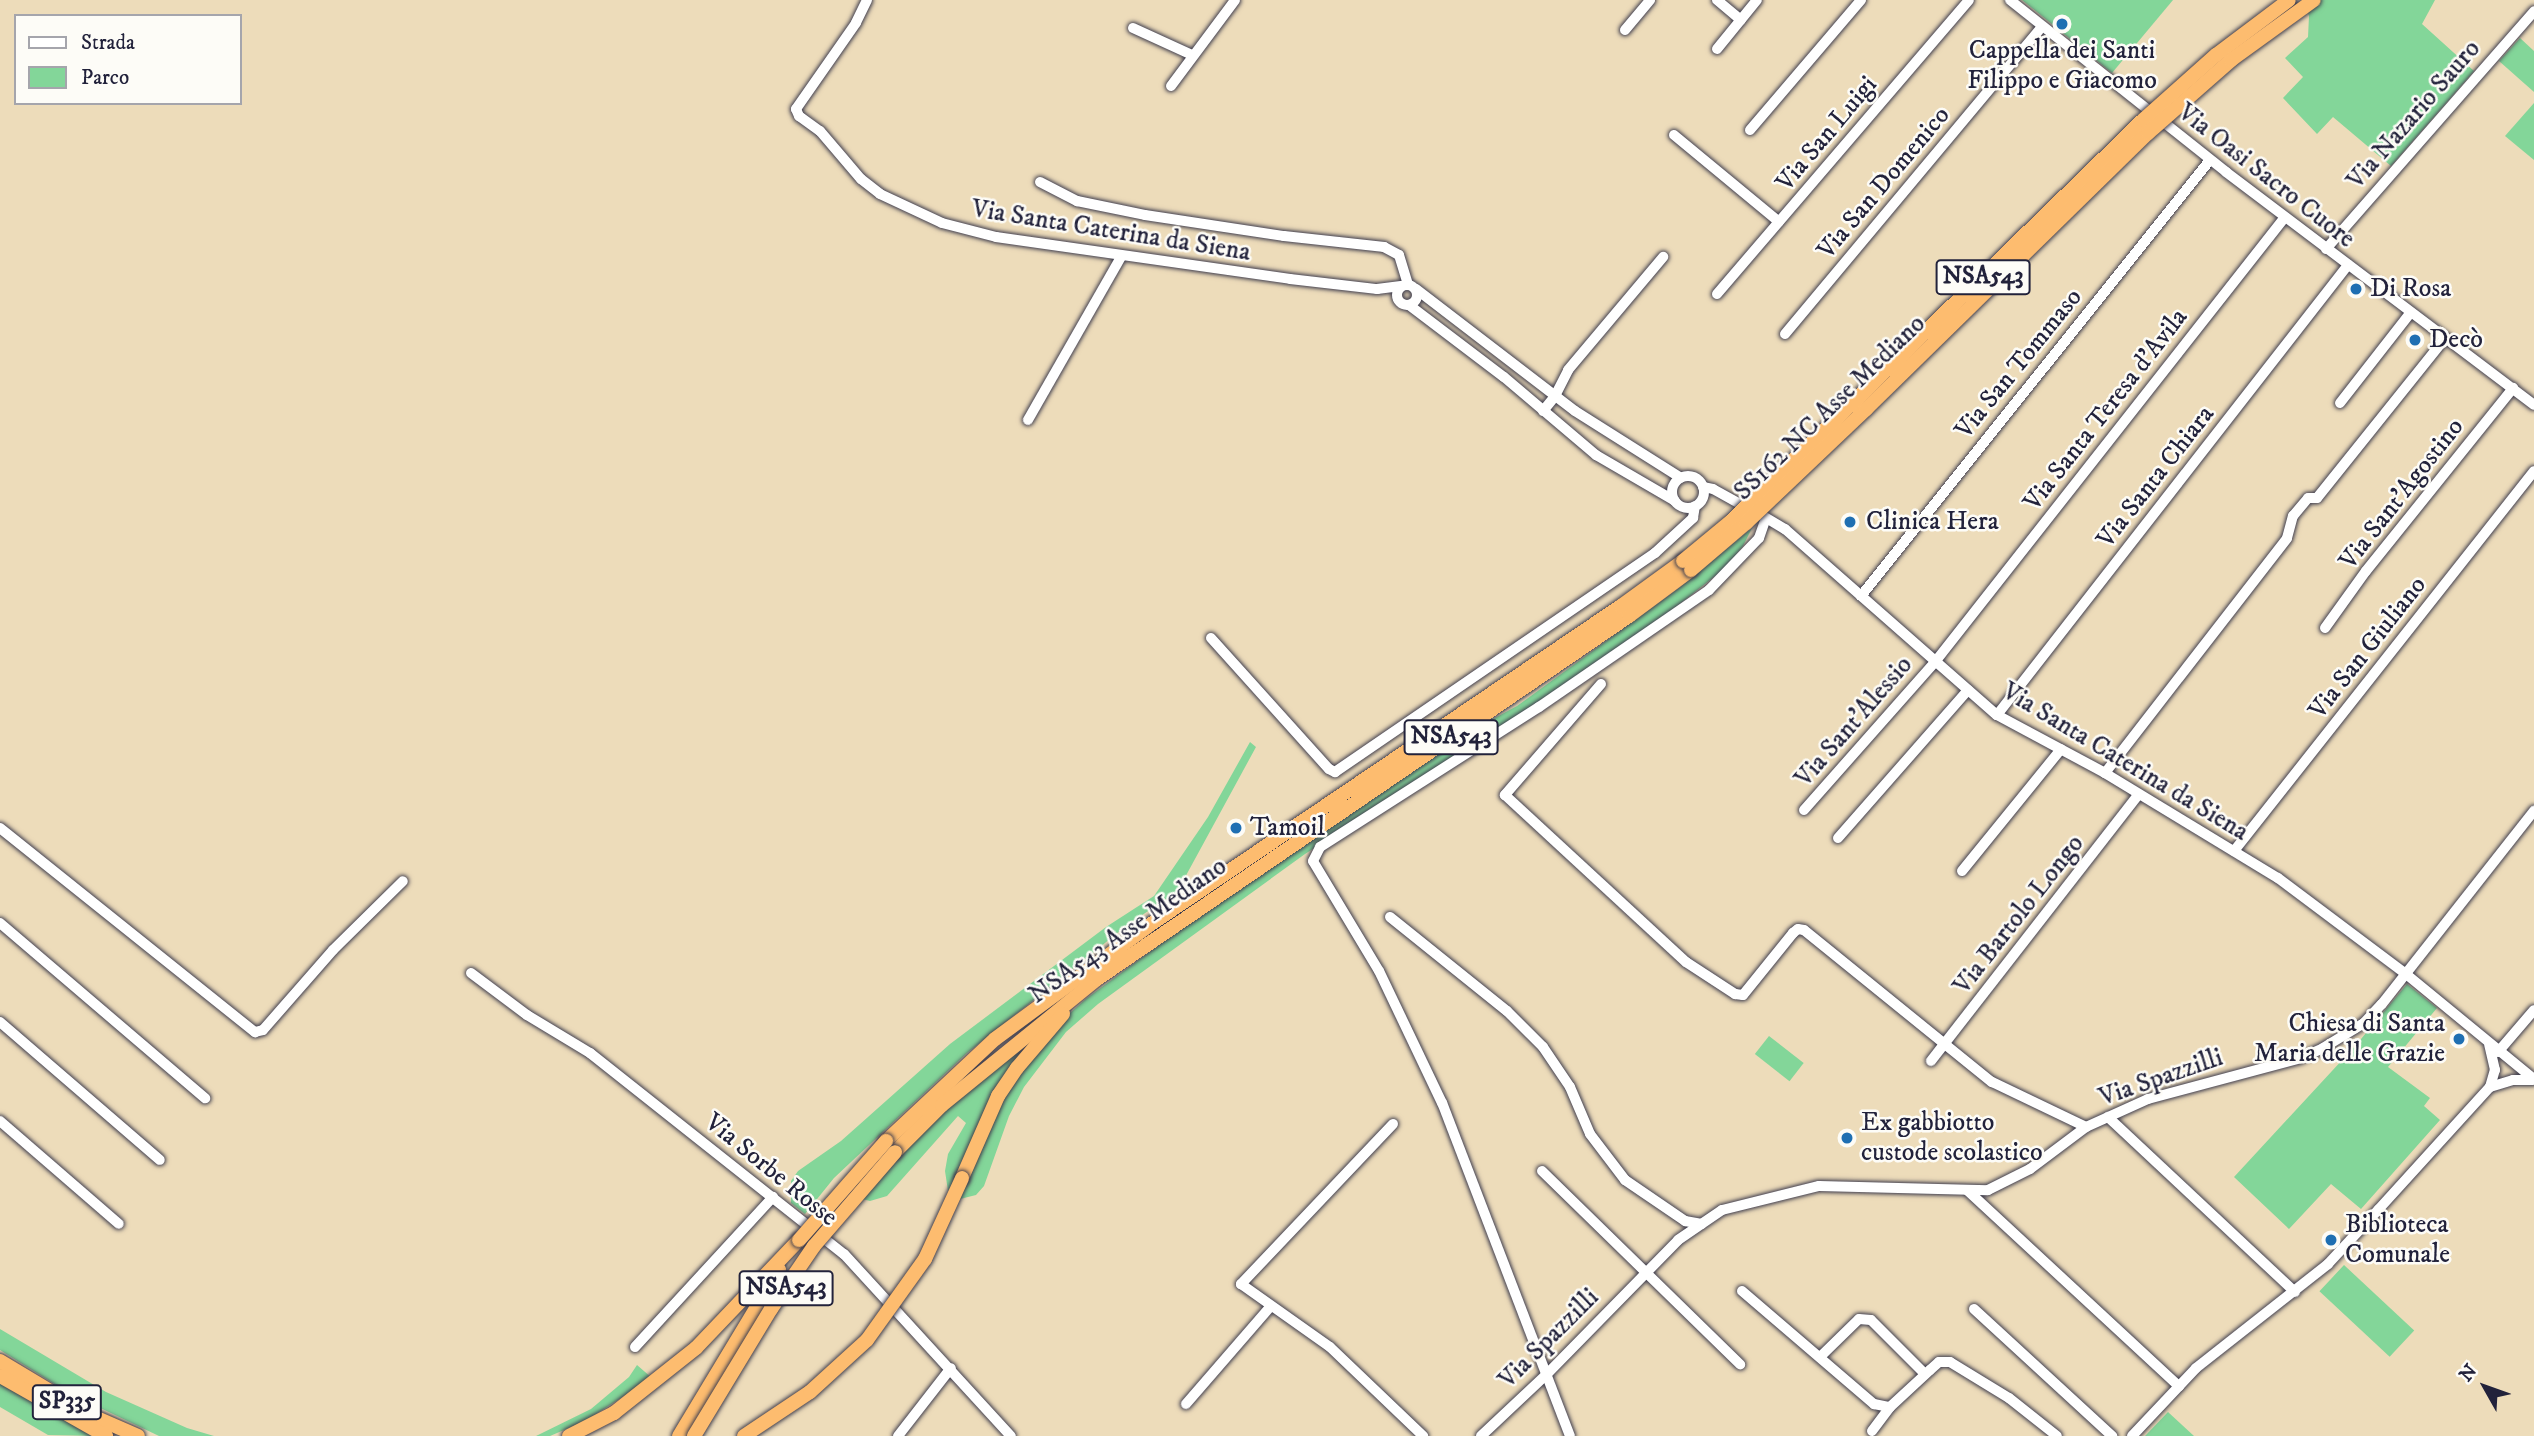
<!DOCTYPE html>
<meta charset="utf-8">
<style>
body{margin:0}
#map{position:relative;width:2534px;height:1436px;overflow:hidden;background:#eddcba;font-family:"IM FELL DW Pica",serif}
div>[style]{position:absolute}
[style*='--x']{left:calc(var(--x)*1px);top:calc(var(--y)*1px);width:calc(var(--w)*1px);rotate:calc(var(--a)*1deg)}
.green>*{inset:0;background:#83d699;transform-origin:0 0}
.roads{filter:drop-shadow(0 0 2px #403e4e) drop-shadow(0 0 2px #403e4e)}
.minor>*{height:10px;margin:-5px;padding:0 5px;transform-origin:5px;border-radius:5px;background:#fff}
.minor>.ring{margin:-5px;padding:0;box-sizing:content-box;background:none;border:10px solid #fff;border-radius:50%}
.highway>*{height:14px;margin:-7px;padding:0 7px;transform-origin:7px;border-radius:7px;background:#fdbc6f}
.bridges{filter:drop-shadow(0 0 2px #403e4e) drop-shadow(0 0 2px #403e4e)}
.highway-bridge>*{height:14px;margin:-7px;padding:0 7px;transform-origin:7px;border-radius:7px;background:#fdbc6f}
.dots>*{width:19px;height:19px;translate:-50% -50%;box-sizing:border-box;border:4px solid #fdfcf7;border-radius:50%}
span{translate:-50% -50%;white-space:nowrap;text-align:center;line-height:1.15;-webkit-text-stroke:5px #fdfcf7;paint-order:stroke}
.shield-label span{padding:2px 5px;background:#fdfcf7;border:2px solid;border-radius:5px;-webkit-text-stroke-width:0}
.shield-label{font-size:24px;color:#22223b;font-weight:700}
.poi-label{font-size:26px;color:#22223b}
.left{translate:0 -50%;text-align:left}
.right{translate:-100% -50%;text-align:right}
.street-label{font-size:26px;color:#22223b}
.legend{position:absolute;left:14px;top:14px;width:228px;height:91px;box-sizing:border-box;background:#fdfcf7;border:2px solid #a5a5ac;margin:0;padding:9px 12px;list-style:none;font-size:21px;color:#22223b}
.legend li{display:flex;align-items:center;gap:14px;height:35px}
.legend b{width:35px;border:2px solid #a5a5ac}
.north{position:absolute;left:2450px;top:1352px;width:70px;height:70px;-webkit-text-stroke:5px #fdfcf7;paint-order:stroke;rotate:310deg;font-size:19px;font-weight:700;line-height:28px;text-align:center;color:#22223b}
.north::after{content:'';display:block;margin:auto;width:24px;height:32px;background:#22223b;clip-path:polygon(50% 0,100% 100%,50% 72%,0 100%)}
</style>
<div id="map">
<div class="green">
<i style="clip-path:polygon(2022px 0,2173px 0,2112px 73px)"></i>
<i style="clip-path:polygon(2304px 0,2435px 0,2422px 24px,2474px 71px,2391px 166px,2333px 117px,2317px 134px,2283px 98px,2303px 77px,2285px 58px,2308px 37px,2309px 16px)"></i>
<i style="clip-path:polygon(2520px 38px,2534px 51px,2534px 92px,2499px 61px)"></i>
<i style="clip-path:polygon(2534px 103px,2534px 160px,2505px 136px)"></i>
<i style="clip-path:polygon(1752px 528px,1743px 546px,1724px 569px,1667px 614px,1510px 722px,1305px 854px,1098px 1004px,1066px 1032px,1024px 1087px,1009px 1116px,984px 1186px,976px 1195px,960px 1199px,1005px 1095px,1061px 1021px,1087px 998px,1173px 935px,1478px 727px,1517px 706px,1679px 588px)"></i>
<i style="clip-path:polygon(1250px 742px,1256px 747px,1177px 892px,1130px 923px,967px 1053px,834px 1178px,805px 1214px,791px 1203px,791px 1181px,798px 1171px,841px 1141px,950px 1044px,1106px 927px,1154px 896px,1208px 817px)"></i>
<i style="clip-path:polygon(2407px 984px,2437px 1008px,2388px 1067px,2430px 1098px,2424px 1106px,2440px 1120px,2361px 1209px,2331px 1184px,2289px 1229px,2234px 1177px,2356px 1045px)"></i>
<i style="left:1769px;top:1036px;width:44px;height:23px;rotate:38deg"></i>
<i style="clip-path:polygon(1030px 1042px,1016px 1059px,948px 1191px,945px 1171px,948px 1154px,966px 1123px,958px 1116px,887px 1196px,870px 1201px,862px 1199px,924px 1127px)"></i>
<i style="left:2344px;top:1265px;width:96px;height:36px;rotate:43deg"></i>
<i style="clip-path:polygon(0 1329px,106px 1392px,187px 1428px,214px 1436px,159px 1436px,69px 1393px,0 1350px)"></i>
<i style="clip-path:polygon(637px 1365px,652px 1378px,585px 1421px,550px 1436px,536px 1436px,591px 1409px,629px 1377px)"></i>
<i style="clip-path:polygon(0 1382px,98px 1436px,48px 1435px,0 1407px)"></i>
<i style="clip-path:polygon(2168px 1412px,2194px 1436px,2145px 1436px)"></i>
</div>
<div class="roads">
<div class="minor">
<i style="--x:867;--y:0;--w:25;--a:116"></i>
<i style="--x:856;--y:23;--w:105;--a:124.9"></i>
<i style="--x:796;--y:109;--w:8;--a:67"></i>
<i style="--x:799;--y:116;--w:26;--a:36"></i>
<i style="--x:820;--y:131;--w:63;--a:49.5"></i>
<i style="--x:861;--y:179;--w:24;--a:38"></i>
<i style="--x:880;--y:194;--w:68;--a:25.1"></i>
<i style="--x:942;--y:223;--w:56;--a:14.5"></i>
<i style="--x:996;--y:237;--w:297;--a:8.1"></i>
<i style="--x:1290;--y:279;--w:88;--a:6.6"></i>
<i style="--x:1377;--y:289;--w:24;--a:-7"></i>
<i style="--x:1717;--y:0;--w:31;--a:40"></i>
<i style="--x:2010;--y:0;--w:276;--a:38.5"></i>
<i style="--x:2226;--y:172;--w:386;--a:37.1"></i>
<i style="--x:1133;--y:28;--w:65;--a:24.6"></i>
<i style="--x:1625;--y:30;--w:39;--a:-50"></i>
<i style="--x:1717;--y:49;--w:63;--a:-50.8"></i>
<i style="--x:1171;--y:86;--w:107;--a:-53.3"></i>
<i style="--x:1750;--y:130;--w:171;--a:-49.5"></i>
<i style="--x:1674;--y:135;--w:136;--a:39.6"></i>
<i style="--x:1040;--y:182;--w:42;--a:27.2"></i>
<i style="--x:1077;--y:201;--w:69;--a:11.6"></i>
<i style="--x:1145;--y:215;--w:141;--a:8.6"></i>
<i style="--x:1284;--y:236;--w:101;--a:6.3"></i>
<i style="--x:1384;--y:247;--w:17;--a:28"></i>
<i style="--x:1399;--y:255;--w:30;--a:73"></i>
<i style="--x:2326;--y:249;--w:316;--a:-48.8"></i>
<i class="ring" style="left:1397px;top:285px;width:10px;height:10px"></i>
<i style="--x:1416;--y:289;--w:200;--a:37.5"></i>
<i style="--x:1575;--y:411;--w:125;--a:32.3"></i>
<i style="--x:1717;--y:294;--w:387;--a:-49.4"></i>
<i style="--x:1409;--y:305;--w:119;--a:37.2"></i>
<i style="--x:1504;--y:377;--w:121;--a:40.3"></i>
<i style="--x:1596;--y:455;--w:91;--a:30.2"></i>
<i style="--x:1785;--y:334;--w:400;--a:-50.1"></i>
<i style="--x:2340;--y:403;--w:115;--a:-52"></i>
<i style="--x:1543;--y:411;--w:19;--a:-51"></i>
<i style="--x:1555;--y:396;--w:29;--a:-63"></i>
<i style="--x:1568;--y:370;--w:148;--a:-49.9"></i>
<i style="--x:1028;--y:420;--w:188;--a:-60.3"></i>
<i class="ring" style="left:1672px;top:476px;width:22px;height:22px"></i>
<i style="--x:1703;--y:487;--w:10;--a:11"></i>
<i style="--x:1713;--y:489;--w:41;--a:29.1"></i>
<i style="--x:1763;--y:516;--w:26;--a:31"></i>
<i style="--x:1785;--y:529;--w:282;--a:41.3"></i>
<i style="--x:1997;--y:715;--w:123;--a:28.2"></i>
<i style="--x:2105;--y:773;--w:202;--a:31.3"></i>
<i style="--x:2278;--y:878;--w:160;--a:36.9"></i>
<i style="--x:2406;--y:974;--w:166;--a:39.4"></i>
<i style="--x:1861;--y:596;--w:558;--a:-51.32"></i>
<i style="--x:2325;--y:628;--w:70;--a:-54.3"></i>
<i style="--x:2366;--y:571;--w:235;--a:-51.2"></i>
<i style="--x:1211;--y:638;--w:176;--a:48"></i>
<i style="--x:1329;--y:769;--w:7;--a:27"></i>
<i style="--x:1335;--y:772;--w:388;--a:-34.4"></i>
<i style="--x:1655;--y:553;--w:52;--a:-42.6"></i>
<i style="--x:1693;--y:518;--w:12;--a:-81"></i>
<i style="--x:1601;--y:684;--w:147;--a:130.9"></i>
<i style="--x:1505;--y:795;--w:246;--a:42.7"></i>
<i style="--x:1686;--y:962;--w:59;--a:33.1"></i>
<i style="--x:1735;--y:994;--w:8;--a:7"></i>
<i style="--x:1743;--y:995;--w:80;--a:-51.1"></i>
<i style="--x:1793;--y:933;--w:6;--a:-39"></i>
<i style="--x:1798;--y:929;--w:6;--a:9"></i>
<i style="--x:1804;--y:930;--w:242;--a:39"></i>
<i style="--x:1992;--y:1082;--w:104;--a:25.6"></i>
<i style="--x:1997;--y:715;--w:571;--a:-52.05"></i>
<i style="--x:2105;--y:773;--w:297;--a:-52.2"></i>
<i style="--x:2287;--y:538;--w:23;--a:-75"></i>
<i style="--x:2293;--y:516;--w:23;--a:-50"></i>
<i style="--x:2308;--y:498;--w:9;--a:0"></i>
<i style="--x:2317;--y:498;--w:205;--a:-51.3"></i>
<i style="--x:1804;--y:810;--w:198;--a:-48.5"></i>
<i style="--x:1935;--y:662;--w:566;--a:-51.81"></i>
<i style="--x:0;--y:828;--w:327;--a:38.7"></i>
<i style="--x:255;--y:1032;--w:8;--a:-14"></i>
<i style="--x:263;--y:1030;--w:106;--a:-48.8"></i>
<i style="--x:333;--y:950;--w:98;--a:-44.6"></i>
<i style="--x:1838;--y:838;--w:197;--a:-48.7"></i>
<i style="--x:2234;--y:851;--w:484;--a:-51.7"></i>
<i style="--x:1962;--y:871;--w:157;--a:-50.9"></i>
<i style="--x:1390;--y:917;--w:150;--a:38.8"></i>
<i style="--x:1507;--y:1011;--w:51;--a:45"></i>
<i style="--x:1543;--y:1047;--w:48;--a:56"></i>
<i style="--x:1570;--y:1087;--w:51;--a:66.9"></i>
<i style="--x:1590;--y:1134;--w:58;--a:52.7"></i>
<i style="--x:1625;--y:1180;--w:73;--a:34.3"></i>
<i style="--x:1685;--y:1221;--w:17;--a:10"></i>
<i style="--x:0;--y:923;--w:270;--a:40.5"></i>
<i style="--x:471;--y:973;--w:70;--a:36.9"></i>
<i style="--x:527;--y:1015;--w:74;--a:31.1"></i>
<i style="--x:590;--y:1053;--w:324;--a:38.4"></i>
<i style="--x:844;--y:1254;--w:247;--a:47.5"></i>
<i style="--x:0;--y:1022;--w:211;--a:40.8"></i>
<i style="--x:2498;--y:1052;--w:55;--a:-49.4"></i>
<i style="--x:1931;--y:1061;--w:338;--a:-52.1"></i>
<i style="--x:2490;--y:1087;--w:24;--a:-17"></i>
<i style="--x:2513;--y:1080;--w:20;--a:0"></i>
<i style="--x:2108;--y:1117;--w:256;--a:43.1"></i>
<i style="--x:0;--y:1121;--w:157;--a:40.9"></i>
<i style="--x:1393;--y:1124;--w:221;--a:133.5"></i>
<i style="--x:1241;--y:1284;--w:109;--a:35.3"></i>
<i style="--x:1330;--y:1347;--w:129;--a:43.7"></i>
<i style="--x:1542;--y:1171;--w:277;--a:44.3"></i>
<i style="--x:1967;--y:1190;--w:289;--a:42.8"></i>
<i style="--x:1742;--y:1291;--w:174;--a:40.6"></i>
<i style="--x:1874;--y:1404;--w:16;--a:11"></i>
<i style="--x:1974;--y:1309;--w:188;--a:42.6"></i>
<i style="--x:635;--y:1347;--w:204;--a:-47.4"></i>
<i style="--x:1820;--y:1357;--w:54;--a:-44.3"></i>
<i style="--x:1859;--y:1319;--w:12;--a:5"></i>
<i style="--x:1871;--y:1320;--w:76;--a:45"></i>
<i style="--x:1186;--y:1404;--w:128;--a:-49.1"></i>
<i style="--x:1872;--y:1431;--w:30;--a:-53"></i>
<i style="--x:1890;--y:1407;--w:54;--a:-42.8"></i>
<i style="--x:1930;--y:1370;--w:12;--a:-42"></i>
<i style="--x:1939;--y:1362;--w:11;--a:0"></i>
<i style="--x:1950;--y:1362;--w:69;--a:31.4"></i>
<i style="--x:2009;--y:1398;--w:61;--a:38.4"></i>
<i style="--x:898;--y:1436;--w:86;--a:-52.1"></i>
<i style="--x:1481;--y:1436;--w:91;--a:-43.2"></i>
<i style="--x:1547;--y:1374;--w:187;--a:-45.6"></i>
<i style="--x:1678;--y:1240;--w:53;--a:-34.3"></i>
<i style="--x:1722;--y:1210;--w:100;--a:-13.9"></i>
<i style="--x:1819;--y:1186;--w:169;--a:1.4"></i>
<i style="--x:1988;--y:1190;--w:47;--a:-26.6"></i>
<i style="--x:2030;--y:1169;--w:70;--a:-36.9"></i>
<i style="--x:2086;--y:1127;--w:68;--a:-24.3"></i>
<i style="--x:2148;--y:1099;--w:158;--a:-15"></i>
<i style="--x:2301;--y:1058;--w:24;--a:-24"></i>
<i style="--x:2323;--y:1048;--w:48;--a:-31.4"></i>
<i style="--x:2364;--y:1023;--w:26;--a:-47"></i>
<i style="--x:2382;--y:1004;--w:246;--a:-51.8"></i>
<i style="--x:1570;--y:1436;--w:357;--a:-111"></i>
<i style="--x:1442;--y:1103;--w:146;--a:-115.5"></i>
<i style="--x:1379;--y:971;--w:128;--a:-121"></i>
<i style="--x:1313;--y:861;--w:16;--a:-63"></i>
<i style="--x:1320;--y:847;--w:260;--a:-32.6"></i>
<i style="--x:1539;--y:707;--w:206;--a:-34.5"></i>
<i style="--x:1709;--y:590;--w:72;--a:-46.1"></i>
<i style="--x:1759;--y:538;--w:21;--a:-71"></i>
<i style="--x:2132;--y:1436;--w:93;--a:-46.7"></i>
<i style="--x:2196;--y:1368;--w:168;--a:-38.2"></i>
<i style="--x:2328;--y:1264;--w:74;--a:-47.2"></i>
<i style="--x:2378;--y:1210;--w:166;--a:-47.7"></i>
<i style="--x:2490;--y:1087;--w:18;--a:-74"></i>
<i style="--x:2495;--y:1070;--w:26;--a:-103"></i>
</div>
<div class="highway">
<i style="--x:886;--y:1141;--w:149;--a:-43.1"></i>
<i style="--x:995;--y:1039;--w:190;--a:-36.4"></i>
<i style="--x:1148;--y:926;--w:571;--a:-34.08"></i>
<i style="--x:1621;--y:606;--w:77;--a:-36"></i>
<i style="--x:895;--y:1152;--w:66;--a:-45"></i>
<i style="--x:942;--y:1105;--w:200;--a:-39.1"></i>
<i style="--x:1097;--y:979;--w:644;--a:-34.31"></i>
<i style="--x:1629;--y:616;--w:77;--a:-36.6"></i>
<i style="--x:962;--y:1178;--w:90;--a:-66.3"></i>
<i style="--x:998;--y:1096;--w:34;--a:-56"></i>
<i style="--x:1017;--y:1068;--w:71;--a:-49.6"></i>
<i style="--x:0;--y:1361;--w:107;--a:30.9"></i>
<i style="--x:92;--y:1416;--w:50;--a:23.5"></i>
<i style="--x:0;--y:1376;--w:122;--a:29.5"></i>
<i style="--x:569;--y:1436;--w:51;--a:-27.1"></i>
<i style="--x:614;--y:1413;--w:105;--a:-38.4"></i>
<i style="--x:696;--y:1348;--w:149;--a:-46.4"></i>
<i style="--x:679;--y:1436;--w:194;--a:-58.9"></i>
</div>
</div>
<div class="bridges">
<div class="highway-bridge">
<i style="--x:1683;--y:561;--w:61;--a:-39.7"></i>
<i style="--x:1730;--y:522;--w:576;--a:-44.23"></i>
<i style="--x:2143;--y:120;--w:98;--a:-41.7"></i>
<i style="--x:2216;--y:55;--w:91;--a:-37"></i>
<i style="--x:1691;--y:570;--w:72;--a:-40.5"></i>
<i style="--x:1746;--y:523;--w:166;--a:-43.5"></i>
<i style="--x:1866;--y:409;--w:395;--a:-44.4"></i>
<i style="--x:2148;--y:133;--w:111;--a:-41.3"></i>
<i style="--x:2231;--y:60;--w:102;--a:-35.9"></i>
<i style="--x:799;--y:1240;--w:132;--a:-48.7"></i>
<i style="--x:694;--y:1436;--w:149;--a:-58.8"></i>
<i style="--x:771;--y:1309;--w:76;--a:-55.7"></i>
<i style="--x:814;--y:1246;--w:124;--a:-49.2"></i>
<i style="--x:744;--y:1436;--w:79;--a:-33.7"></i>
<i style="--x:810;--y:1392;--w:77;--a:-42.4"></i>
<i style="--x:867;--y:1340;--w:100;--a:-54.4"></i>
<i style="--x:925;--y:1259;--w:89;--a:-65.4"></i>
</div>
</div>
<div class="dots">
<i style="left:2062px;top:24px;background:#1f6fb2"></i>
<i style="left:2356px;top:289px;background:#1f6fb2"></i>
<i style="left:2415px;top:340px;background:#1f6fb2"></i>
<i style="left:1850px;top:522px;background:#1f6fb2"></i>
<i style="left:1236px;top:828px;background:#1f6fb2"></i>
<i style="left:2459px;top:1039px;background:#1f6fb2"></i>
<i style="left:1847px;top:1138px;background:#1f6fb2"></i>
<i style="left:2331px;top:1240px;background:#1f6fb2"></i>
</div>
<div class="shield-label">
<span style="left:1983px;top:277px">NSA543</span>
<span style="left:1451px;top:737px">NSA543</span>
<span style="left:786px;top:1288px">NSA543</span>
<span style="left:67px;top:1402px">SP335</span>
</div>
<div class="poi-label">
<span style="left:2062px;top:66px">Cappella dei Santi<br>Filippo e Giacomo</span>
<span class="left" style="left:2370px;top:289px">Di Rosa</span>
<span class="left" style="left:2429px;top:340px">Decò</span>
<span class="left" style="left:1866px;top:522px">Clinica Hera</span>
<span class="left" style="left:1250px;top:828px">Tamoil</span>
<span class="right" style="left:2445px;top:1039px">Chiesa di Santa<br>Maria delle Grazie</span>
<span class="left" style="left:1861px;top:1138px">Ex gabbiotto<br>custode scolastico</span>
<span class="left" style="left:2345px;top:1240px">Biblioteca<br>Comunale</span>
</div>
<div class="street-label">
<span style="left:2414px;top:115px;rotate:-49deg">Via Nazario Sauro</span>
<span style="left:1827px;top:134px;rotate:-50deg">Via San Luigi</span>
<span style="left:2266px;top:176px;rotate:38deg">Via Oasi Sacro Cuore</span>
<span style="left:1884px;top:183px;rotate:-50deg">Via San Domenico</span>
<span style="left:1111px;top:231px;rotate:9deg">Via Santa Caterina da Siena</span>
<span style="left:2019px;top:364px;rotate:-51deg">Via San Tommaso</span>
<span style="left:1830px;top:408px;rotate:-44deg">SS162 NC Asse Mediano</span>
<span style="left:2106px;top:410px;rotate:-52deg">Via Santa Teresa d'Avila</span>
<span style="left:2156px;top:477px;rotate:-52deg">Via Santa Chiara</span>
<span style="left:2402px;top:494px;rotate:-52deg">Via Sant'Agostino</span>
<span style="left:2368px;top:648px;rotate:-52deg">Via San Giuliano</span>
<span style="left:1854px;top:722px;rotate:-49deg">Via Sant'Alessio</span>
<span style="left:2125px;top:762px;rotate:31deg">Via Santa Caterina da Siena</span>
<span style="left:2019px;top:915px;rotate:-52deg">Via Bartolo Longo</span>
<span style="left:1128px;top:931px;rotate:-35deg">NSA543 Asse Mediano</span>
<span style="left:2161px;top:1078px;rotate:-19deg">Via Spazzilli</span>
<span style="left:771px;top:1170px;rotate:39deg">Via Sorbe Rosse</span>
<span style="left:1549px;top:1339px;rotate:-45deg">Via Spazzilli</span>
</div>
<ul class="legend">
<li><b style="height:9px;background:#fff"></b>Strada</li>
<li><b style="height:19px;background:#83d699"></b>Parco</li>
</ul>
<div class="north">N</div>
</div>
